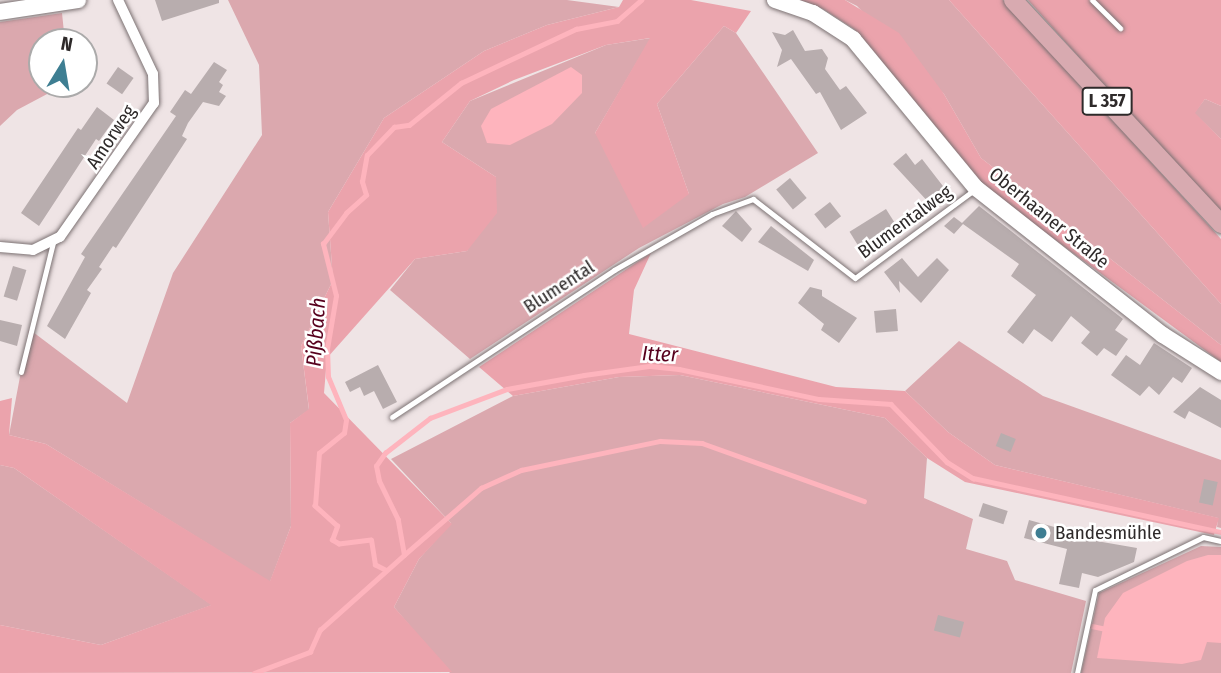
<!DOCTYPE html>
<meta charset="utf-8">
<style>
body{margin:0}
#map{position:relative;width:1221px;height:673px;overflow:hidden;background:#efe4e5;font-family:"Fira Sans Condensed",sans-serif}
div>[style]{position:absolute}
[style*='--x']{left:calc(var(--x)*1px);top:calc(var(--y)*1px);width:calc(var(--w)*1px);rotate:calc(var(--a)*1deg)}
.green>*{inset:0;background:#dba8ae}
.forest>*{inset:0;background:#eba3ac}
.water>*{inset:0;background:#feb4bd}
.stream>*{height:4.5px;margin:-2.25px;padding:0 2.25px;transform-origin:2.25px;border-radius:2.25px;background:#feb4bd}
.building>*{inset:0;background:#b8adae;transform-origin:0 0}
.roads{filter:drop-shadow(0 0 2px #7c7273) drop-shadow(0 0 2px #7c7273)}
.lane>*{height:5px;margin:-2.5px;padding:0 2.5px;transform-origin:2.5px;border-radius:2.5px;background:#fff}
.street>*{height:10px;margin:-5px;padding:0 5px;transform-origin:5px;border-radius:5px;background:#fff}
.secondary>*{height:16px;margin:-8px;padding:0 8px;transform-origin:8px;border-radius:8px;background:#fff}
.primary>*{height:18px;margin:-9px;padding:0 9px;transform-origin:9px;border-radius:9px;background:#d8aab0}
.dots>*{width:19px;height:19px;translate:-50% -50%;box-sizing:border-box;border:4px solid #fff;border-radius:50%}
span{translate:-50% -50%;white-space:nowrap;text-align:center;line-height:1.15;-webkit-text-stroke:5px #fff;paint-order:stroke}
.shield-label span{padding:2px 5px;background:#fff;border:2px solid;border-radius:5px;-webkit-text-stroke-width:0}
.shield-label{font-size:18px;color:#2e2a2a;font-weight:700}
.street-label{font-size:19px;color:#2e2a2a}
.poi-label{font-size:19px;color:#2e2a2a}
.left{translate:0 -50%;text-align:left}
.water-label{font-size:21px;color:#57001d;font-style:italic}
.north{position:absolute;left:28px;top:28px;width:70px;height:70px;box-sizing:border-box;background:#fff;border:2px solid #abaaaa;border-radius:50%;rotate:11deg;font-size:19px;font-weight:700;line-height:28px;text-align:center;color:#2e2a2a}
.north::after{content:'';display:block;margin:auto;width:24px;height:32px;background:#3e7e92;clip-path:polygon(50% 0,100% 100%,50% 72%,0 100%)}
</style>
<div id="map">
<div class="green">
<i style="clip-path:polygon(228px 0,567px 0,619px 7px,547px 25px,484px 51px,384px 118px,328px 212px,333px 280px,301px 346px,309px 410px,290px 423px,291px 526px,270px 582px,46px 444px,9px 435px,29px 329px,127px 403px,173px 273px,262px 135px,259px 65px)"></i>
<i style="clip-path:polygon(845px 0,949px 0,1221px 304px,1221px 345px,981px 158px,944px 94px,857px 6px)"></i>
<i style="clip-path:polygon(62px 13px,65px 42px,42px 42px,42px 84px,66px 84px,17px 110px,0 126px,0 22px)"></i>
<i style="clip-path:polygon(724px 26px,736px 33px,818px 153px,745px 197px,723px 204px,639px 248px,470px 359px,390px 290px,415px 259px,467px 251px,496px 177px,442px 142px,470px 101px,606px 45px,651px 38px,595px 133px,689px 194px,657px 104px)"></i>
<i style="clip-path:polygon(1205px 99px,1221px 106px,1221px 139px,1194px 113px)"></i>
<i style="clip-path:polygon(959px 341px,1043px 396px,1221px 460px,1221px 528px,1217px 527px,1218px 518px,995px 465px,948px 432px,905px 391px)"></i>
<i style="clip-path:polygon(680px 375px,885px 418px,927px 458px,924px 498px,973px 519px,966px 549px,1007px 561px,1015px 580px,1086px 601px,1071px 673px,450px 673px,394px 607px,419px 559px,451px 523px,391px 459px,513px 396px,619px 377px)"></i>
<i style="clip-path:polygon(0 465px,14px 468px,212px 605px,101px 645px,0 625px)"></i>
<i style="clip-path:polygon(1201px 546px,1221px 547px,1221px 673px,1081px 673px,1099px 593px)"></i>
</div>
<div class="forest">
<i style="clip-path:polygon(623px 0,691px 0,751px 11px,736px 33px,724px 26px,657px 104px,689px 194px,643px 228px,595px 133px,650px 38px,606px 45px,514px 80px,470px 101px,442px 142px,496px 177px,497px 213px,467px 251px,415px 259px,327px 358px,324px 393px,452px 524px,419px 559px,394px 607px,452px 672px,0 673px,0 625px,101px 645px,211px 605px,14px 468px,0 465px,0 401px,12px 398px,9px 435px,46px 444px,270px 581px,291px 526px,290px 423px,309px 409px,301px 346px,333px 280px,328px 212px,384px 118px,484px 51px,547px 25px,619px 7px)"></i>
<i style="clip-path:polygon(798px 0,845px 0,899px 33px,944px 94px,981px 158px,1221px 345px,1221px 362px,982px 186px,854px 29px,823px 9px)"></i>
<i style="clip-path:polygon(949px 0,1003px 0,1221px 239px,1221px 304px)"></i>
<i style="clip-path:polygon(1028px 0,1221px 0,1221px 106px,1205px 99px,1195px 113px,1221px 139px,1221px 217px)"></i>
<i style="clip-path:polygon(651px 253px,634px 290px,629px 334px,836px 387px,905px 391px,948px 432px,995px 465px,1219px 518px,1214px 535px,965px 482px,927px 458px,885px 418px,680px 375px,619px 377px,513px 396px,479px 367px)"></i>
</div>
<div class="water">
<i style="clip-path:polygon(571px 67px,582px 75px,582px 93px,552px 124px,510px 145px,487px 143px,481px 126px,491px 109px)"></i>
<i style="clip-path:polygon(1208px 555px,1221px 555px,1221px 643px,1207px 642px,1201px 660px,1182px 664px,1097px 658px,1105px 618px,1123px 593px,1187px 561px)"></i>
</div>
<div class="stream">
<i style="--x:404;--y:555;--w:102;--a:-41"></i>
<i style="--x:481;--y:488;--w:44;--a:-24.2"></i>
<i style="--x:521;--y:470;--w:142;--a:-11.8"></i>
<i style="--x:660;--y:441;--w:42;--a:2.7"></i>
<i style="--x:702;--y:443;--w:172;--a:19.7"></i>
<i style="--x:385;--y:570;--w:11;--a:-153"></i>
<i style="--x:375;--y:565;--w:25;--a:-99"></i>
<i style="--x:371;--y:540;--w:32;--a:173"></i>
<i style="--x:339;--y:544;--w:8;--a:-150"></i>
<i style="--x:332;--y:540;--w:15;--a:-70"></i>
<i style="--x:337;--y:526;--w:30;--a:-138"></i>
<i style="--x:315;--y:506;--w:53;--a:-85.7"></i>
<i style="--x:319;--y:453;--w:32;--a:-39"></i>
<i style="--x:344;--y:433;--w:13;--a:-81"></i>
<i style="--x:346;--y:420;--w:47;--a:-112.7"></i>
<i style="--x:328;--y:377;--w:28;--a:-92"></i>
<i style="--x:327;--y:349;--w:54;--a:-80.4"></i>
<i style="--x:336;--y:296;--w:54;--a:-104"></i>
<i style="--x:323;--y:244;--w:39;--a:-53"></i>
<i style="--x:346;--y:213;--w:27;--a:-42"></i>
<i style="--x:366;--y:195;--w:14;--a:-107"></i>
<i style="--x:362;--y:182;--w:27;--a:-80"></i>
<i style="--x:367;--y:155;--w:39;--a:-46"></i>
<i style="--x:394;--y:127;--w:15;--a:-8"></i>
<i style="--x:409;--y:125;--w:67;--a:-38.9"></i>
<i style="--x:461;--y:83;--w:127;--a:-25.2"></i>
<i style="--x:576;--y:29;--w:42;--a:-11"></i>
<i style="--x:617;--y:21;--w:32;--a:-41"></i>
<i style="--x:1092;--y:626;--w:14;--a:12"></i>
<i style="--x:254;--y:673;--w:60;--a:-20.6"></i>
<i style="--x:310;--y:652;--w:24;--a:-66"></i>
<i style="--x:320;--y:630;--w:113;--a:-41.8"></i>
<i style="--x:404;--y:555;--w:36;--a:-100"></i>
<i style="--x:398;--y:520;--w:43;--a:-116"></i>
<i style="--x:379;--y:481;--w:15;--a:-101"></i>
<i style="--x:376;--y:466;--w:16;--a:-55"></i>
<i style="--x:385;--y:453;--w:57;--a:-37.9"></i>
<i style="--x:430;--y:418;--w:82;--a:-20.6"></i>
<i style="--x:507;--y:389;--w:78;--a:-10.3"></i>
<i style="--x:584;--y:375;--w:67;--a:-7.8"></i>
<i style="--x:650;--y:366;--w:29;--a:6"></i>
<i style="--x:679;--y:369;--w:143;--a:12.1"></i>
<i style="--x:819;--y:399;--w:72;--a:4"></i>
<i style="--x:891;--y:404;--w:81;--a:46"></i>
<i style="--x:947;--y:462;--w:31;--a:32"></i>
<i style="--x:973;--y:478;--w:254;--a:12.3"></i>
</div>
<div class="building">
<i style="clip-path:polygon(155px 0,219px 0,219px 3px,162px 21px)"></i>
<i style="clip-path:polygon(793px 30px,805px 51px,822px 49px,828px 58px,825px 69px,840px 90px,846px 86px,867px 113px,841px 130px,820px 92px,816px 94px,791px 59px,777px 67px,782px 50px,772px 32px,785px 35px)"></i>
<i style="clip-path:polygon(214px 62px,227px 70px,219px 82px,223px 85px,219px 92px,226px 96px,219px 106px,203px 102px,188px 123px,182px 136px,187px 139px,116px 248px,113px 246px,99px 267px,102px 269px,87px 290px,91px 293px,65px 339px,47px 326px,85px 257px,81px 254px,176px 116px,170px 112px,185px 90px,191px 94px)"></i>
<i style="left:118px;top:67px;width:19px;height:20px;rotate:35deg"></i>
<i style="clip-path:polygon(97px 107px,114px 120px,99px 141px,96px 139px,39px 226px,21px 213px,78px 128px,81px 130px)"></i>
<i style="clip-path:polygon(906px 153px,915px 165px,922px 159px,946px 190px,931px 205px,893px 164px)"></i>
<i style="left:790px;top:178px;width:26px;height:18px;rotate:50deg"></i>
<i style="left:830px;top:202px;width:18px;height:20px;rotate:52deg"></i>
<i style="clip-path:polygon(979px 206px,1123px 319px,1115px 330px,1128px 339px,1116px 356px,1104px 348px,1097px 356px,1081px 343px,1090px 332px,1071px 316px,1052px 342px,1034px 329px,1023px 344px,1007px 332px,1036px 295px,1011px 276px,1019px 264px,963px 224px,954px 234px,944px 226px,954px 217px,962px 223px)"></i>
<i style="left:886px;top:209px;width:19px;height:43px;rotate:58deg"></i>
<i style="clip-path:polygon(736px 211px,752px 229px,742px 242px,722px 226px)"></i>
<i style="clip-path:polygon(771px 226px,814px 260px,808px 271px,758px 242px)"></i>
<i style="clip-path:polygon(902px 258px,918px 277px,937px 258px,949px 270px,921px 303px,899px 281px,900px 293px,884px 272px)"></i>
<i style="left:13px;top:266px;width:14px;height:32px;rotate:17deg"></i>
<i style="clip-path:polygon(810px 287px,822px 290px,822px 296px,857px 318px,839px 343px,821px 330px,824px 324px,798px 303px)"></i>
<i style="left:896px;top:309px;width:22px;height:22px;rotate:85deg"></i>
<i style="clip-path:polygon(0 320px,22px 325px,17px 346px,0 341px)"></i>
<i style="clip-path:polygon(1154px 343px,1192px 368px,1182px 383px,1173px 377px,1159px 395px,1149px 386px,1140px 396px,1111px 375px,1126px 355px,1140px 365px)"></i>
<i style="clip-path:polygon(378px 365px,397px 402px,383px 409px,374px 391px,364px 396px,360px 387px,350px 392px,345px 382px)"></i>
<i style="clip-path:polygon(1200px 387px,1221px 400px,1221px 428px,1189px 411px,1185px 419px,1173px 412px)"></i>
<i style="left:1001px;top:433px;width:16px;height:14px;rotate:22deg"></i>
<i style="left:1204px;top:479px;width:14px;height:24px;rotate:12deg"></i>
<i style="left:983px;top:503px;width:26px;height:14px;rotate:18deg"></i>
<i style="clip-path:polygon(1029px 520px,1058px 528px,1056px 534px,1137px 548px,1134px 562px,1098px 577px,1082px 573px,1079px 588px,1059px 584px,1067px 549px,1024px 538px)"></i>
<i style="left:938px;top:615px;width:27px;height:16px;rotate:15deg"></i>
</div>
<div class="roads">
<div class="lane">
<i style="--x:1092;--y:0;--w:40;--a:45"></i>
<i style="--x:21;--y:372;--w:133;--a:-76.1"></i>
<i style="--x:392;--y:417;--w:266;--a:-33.5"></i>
<i style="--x:614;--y:270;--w:113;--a:-29.7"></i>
<i style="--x:712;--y:214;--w:44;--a:-20.1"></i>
<i style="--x:753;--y:199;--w:129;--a:37.8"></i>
<i style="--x:855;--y:278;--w:148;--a:-36.5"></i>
<i style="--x:1077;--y:673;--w:85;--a:-77.8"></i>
<i style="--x:1095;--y:590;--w:120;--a:-26.1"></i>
<i style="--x:1203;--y:537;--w:18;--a:13"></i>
</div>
<div class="street">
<i style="--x:0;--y:247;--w:33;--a:5"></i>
<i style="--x:33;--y:250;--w:30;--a:-26"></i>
<i style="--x:60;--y:237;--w:164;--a:-55"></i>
<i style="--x:154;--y:103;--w:29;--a:-92"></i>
<i style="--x:153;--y:74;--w:82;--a:-115.3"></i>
</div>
<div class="secondary">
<i style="--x:775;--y:0;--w:40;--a:18.9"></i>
<i style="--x:813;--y:13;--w:48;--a:33"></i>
<i style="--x:853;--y:39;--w:193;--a:50.5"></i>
<i style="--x:976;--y:188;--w:238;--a:38.2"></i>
<i style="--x:1163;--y:335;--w:69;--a:32.5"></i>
<i style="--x:0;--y:12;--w:79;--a:-8.7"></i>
</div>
<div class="primary">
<i style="--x:1013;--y:0;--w:306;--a:47.1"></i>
</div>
</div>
<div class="dots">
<i style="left:1041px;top:533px;background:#3e7e92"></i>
</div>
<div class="shield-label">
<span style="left:1107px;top:101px">L 357</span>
</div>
<div class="street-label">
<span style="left:111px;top:137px;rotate:-56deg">Amorweg</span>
<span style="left:1049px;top:218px;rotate:39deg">Oberhaaner Straße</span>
<span style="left:905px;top:222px;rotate:-36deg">Blumentalweg</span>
<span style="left:559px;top:287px;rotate:-33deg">Blumental</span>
</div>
<div class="poi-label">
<span class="left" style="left:1055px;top:533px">Bandesmühle</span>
</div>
<div class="water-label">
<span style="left:316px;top:332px;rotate:-86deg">Pißbach</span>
<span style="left:660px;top:354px;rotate:2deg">Itter</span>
</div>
<div class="north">N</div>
</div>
